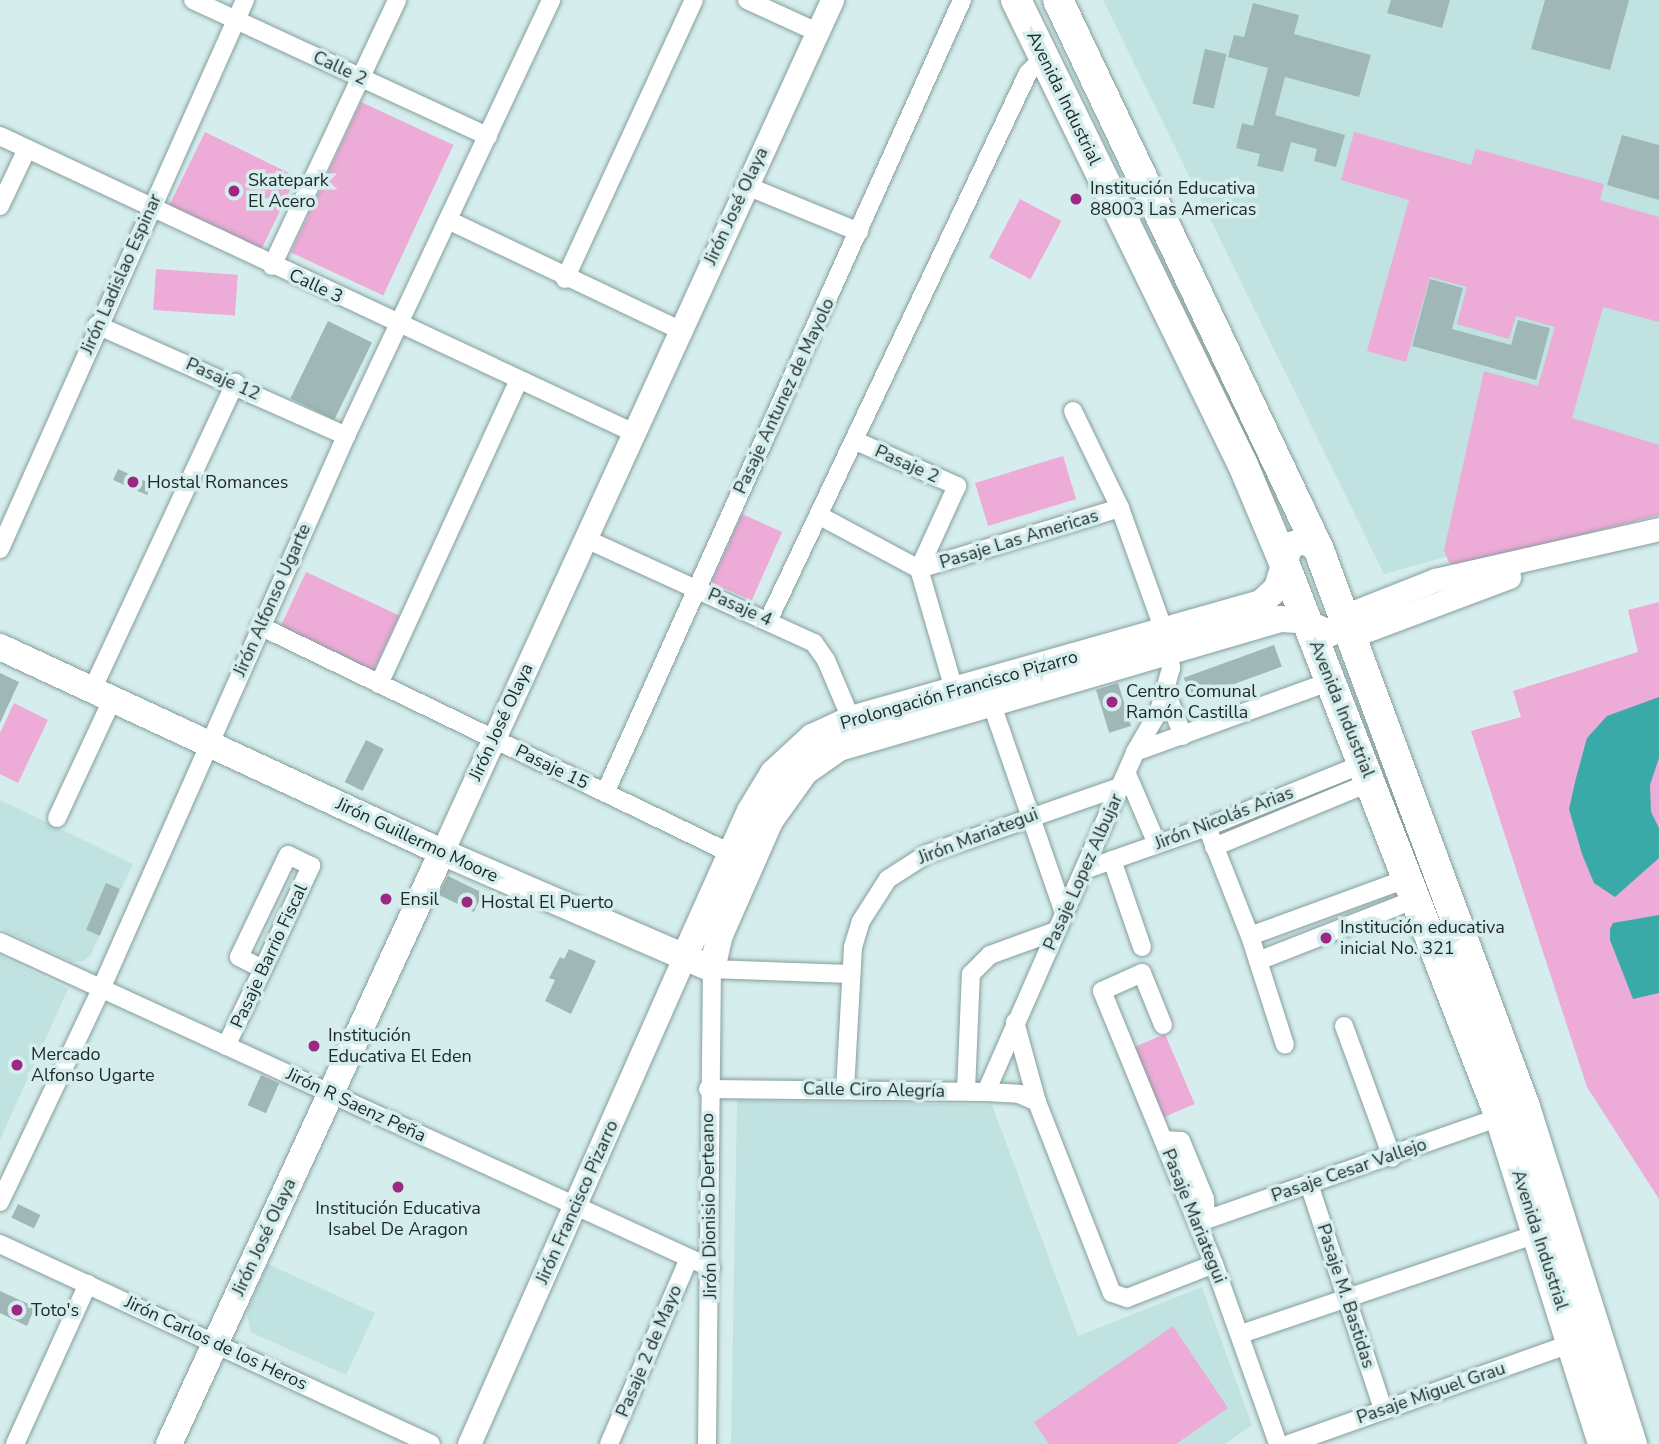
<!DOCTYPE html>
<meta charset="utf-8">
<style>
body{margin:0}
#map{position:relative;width:1659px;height:1444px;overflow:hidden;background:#d5eeed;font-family:"Nunito Sans",sans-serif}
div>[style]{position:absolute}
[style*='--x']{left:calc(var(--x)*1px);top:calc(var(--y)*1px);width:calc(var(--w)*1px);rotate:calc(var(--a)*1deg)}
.built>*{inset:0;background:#c0e2e1}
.green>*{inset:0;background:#edabd8;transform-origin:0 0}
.water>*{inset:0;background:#39aaa8}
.building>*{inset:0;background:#9fb8b7;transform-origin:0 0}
.roads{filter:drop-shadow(0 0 2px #869e9d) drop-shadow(0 0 2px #869e9d)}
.minor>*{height:18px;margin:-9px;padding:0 9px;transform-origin:9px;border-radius:9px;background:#fff}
.tertiary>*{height:23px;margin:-11.5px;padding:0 11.5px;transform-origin:11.5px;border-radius:11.5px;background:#fff}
.secondary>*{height:26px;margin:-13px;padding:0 13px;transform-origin:13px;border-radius:13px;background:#fff}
.primary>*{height:30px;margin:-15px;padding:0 15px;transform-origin:15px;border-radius:15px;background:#fff}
.dots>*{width:19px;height:19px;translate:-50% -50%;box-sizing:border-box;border:4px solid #d5eeed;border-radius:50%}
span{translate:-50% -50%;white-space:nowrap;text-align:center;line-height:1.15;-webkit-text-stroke:7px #d5eeed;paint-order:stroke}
.street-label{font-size:18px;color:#1e2828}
.poi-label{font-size:18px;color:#1e2828}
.left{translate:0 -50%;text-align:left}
</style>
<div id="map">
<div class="built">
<i style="clip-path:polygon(1103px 0,1659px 0,1659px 498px,1384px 574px)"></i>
<i style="clip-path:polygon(0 800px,133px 864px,90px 956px,83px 961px,73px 962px,0 928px)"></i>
<i style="clip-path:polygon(0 956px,68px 989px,0 1140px)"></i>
<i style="clip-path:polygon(737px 1100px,992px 1105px,1078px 1336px,1202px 1287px,1252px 1425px,1225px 1444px,731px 1444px)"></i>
<i style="clip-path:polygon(268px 1264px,375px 1313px,346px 1375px,250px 1332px,247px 1312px)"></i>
</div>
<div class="green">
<i style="left:361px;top:102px;width:102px;height:166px;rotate:25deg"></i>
<i style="left:205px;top:132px;width:102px;height:82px;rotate:26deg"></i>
<i style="clip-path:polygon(1354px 132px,1471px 165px,1476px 149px,1604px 184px,1600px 200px,1659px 217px,1659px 322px,1603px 307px,1572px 418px,1659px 445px,1659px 515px,1460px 566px,1449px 563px,1444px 550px,1484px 371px,1538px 386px,1555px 327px,1516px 316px,1509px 339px,1457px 324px,1467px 287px,1430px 277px,1406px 362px,1367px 351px,1409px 200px,1341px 180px)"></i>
<i style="left:1020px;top:199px;width:47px;height:66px;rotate:28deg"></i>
<i style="left:156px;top:269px;width:82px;height:41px;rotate:4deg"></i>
<i style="left:1063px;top:456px;width:45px;height:92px;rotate:73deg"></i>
<i style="left:742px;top:514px;width:44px;height:75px;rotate:24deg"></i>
<i style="left:306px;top:572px;width:103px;height:67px;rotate:25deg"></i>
<i style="clip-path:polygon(1659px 602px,1659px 1199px,1587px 1087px,1471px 731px,1521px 717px,1513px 691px,1638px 652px,1628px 610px)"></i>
<i style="clip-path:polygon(14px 703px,48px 720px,18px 783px,0 774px,0 733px)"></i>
<i style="left:1165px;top:1034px;width:76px;height:41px;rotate:67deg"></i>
<i style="clip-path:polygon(1173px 1326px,1228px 1408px,1176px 1444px,1049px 1444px,1034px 1422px)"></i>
</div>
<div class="water">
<i style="clip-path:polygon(1659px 697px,1659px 758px,1650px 785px,1651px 812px,1659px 828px,1659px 858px,1615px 897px,1594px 883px,1582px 854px,1569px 809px,1576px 778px,1587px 738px,1607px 716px)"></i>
<i style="clip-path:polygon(1659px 915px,1659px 993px,1633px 999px,1610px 940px,1610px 929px,1613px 923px)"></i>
</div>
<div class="building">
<i style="clip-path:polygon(1391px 0,1450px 0,1442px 28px,1387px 13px)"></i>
<i style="clip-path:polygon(1545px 0,1629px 0,1610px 70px,1531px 49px)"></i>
<i style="clip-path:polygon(1253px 3px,1299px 15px,1294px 34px,1371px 55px,1359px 97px,1285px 77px,1275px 115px,1345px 135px,1336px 167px,1314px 161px,1317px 149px,1291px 142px,1283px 172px,1257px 166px,1260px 154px,1236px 148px,1242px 123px,1253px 126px,1268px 68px,1228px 57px,1234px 35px,1244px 37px)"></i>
<i style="left:1205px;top:49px;width:22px;height:56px;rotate:13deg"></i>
<i style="clip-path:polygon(1622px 135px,1659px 145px,1659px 200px,1607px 185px)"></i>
<i style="clip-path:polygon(1430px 279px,1463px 288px,1452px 329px,1511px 345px,1518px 320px,1550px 328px,1536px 380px,1412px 346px)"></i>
<i style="left:328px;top:321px;width:49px;height:86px;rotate:26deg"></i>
<i style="left:118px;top:469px;width:37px;height:12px;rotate:24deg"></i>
<i style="left:1274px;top:645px;width:23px;height:96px;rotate:70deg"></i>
<i style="clip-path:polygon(0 673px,19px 682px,0 723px)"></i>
<i style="left:1118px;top:683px;width:45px;height:23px;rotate:73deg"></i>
<i style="left:366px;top:740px;width:20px;height:47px;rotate:27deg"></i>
<i style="left:448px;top:876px;width:39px;height:21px;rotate:26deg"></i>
<i style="left:106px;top:883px;width:15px;height:51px;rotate:23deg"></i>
<i style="clip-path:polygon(569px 949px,596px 961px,571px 1014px,545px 1001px,555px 980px,549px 978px,560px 957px,564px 959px)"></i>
<i style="left:261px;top:1075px;width:20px;height:33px;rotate:24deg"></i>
<i style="left:18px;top:1204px;width:25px;height:15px;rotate:26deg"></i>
<i style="clip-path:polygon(0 1291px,35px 1307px,27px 1326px,0 1313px)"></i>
</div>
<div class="roads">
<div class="minor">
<i style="--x:193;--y:0;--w:325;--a:24.8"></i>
<i style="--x:747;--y:0;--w:77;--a:24.6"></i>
<i style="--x:0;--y:136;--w:700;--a:25.1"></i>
<i style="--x:747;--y:186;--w:121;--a:22.3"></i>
<i style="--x:0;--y:206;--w:63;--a:-64.7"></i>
<i style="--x:448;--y:220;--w:255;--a:25.4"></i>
<i style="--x:272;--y:266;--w:294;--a:-64.8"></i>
<i style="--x:565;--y:279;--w:307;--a:-65.2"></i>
<i style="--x:97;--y:325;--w:273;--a:24"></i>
<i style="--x:1073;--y:411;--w:108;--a:64.1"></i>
<i style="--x:1120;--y:508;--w:131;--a:70.3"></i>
<i style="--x:856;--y:441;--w:111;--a:24"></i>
<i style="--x:957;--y:486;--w:91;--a:114.6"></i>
<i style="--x:820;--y:516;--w:112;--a:28.2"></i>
<i style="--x:919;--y:569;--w:136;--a:73.8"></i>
<i style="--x:586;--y:539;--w:251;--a:24.5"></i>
<i style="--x:814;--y:643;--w:21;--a:55"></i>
<i style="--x:826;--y:660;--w:64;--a:67"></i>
<i style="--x:0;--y:549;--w:601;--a:-65.95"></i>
<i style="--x:919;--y:569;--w:210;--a:-16.9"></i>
<i style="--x:769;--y:619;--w:604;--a:-64.62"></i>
<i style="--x:1028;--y:73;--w:23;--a:-45"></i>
<i style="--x:260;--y:626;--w:522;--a:25.78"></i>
<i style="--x:379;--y:684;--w:335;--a:-65.3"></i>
<i style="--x:92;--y:690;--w:339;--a:-65"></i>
<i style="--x:1166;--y:692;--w:47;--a:68.9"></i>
<i style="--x:991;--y:702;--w:223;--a:70.9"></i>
<i style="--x:1135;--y:752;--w:208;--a:-19.9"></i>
<i style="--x:1127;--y:774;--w:76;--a:66.8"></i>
<i style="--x:605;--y:793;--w:870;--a:-65.76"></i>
<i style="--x:57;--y:818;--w:130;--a:-65"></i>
<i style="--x:1207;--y:827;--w:117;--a:68.5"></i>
<i style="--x:1250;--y:936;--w:114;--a:72.2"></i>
<i style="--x:1214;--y:847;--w:170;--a:-22.5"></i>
<i style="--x:1112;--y:860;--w:92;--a:71"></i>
<i style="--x:1084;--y:870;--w:130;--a:-19.3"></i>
<i style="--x:1207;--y:827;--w:168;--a:-22"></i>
<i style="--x:1250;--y:936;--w:166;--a:-20.1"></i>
<i style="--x:0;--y:942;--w:782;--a:24.63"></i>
<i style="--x:1258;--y:961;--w:168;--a:-21.4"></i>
<i style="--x:1015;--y:1022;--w:83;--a:74.6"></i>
<i style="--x:1037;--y:1102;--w:205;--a:68.6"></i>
<i style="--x:1112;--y:1293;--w:16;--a:18"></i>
<i style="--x:1127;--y:1298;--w:93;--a:-21.3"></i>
<i style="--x:1163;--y:1025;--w:56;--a:-112"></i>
<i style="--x:1142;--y:973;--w:44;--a:155.8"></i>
<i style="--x:1102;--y:991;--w:295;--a:67.7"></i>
<i style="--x:1214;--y:1264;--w:191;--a:70.4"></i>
<i style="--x:1344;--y:1026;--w:140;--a:69.9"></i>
<i style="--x:226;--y:1046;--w:85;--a:-64.3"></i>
<i style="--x:263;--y:969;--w:114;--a:-65"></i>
<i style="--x:311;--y:866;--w:25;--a:-154"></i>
<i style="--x:288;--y:855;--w:113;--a:115.7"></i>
<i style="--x:239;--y:957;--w:27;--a:27"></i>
<i style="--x:708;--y:1089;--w:278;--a:0.6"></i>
<i style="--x:986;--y:1092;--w:33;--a:3"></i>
<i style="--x:1019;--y:1094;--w:20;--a:24"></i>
<i style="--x:845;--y:1090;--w:143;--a:-86.8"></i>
<i style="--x:853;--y:947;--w:27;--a:-73"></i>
<i style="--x:861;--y:921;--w:50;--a:-57.3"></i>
<i style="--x:888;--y:879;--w:46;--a:-32.7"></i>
<i style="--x:927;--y:854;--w:207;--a:-19.2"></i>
<i style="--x:966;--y:1091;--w:117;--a:-87.6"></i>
<i style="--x:971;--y:974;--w:27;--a:-45"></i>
<i style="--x:990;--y:955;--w:70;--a:-20"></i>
<i style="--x:986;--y:1092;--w:371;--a:-66.3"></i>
<i style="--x:1135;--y:752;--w:48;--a:-59.7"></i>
<i style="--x:1159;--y:711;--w:45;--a:-74.4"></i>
<i style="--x:1171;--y:668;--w:17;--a:-97"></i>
<i style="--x:1163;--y:1140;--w:18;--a:3"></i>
<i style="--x:1181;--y:1141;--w:63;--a:67.5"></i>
<i style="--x:1205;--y:1199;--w:21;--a:87"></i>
<i style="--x:1309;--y:1184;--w:237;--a:71.8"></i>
<i style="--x:0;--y:1202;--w:236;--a:-64.6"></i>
<i style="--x:101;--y:989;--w:605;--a:-66.1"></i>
<i style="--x:346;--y:436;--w:482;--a:-64.8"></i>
<i style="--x:1197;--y:1223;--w:321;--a:-19.3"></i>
<i style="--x:0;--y:1244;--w:475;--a:24.9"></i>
<i style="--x:1241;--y:1334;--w:312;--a:-18.7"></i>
<i style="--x:15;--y:1444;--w:176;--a:-65.5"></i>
<i style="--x:609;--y:1444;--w:202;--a:-66.7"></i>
<i style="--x:707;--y:1444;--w:475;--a:-89.4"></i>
<i style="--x:712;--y:969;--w:136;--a:2.1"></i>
<i style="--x:1289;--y:1444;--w:301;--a:-19.6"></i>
</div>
<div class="tertiary">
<i style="--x:1344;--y:616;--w:98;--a:-21.6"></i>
<i style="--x:1435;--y:580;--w:230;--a:-12.8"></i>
<i style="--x:1352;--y:636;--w:168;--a:-20.6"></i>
<i style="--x:442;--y:852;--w:937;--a:-65.4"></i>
<i style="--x:469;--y:1444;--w:529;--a:-66.15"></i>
</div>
<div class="secondary">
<i style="--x:0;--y:647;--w:487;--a:24.9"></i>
<i style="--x:442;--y:852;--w:294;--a:23.4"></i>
<i style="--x:712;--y:969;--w:35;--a:-77"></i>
<i style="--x:720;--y:935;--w:124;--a:-66.3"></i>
<i style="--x:770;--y:821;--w:60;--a:-54.5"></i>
<i style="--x:805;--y:772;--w:42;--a:-35.2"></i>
<i style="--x:839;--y:748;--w:459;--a:-16.3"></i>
<i style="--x:1280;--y:619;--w:19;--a:3"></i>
<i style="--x:1299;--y:620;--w:34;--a:23"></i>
<i style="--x:1330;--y:633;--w:12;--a:-31"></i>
<i style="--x:1340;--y:627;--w:12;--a:-70"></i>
<i style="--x:683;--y:960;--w:163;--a:-65.8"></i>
<i style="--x:750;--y:811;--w:44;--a:-58.8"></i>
<i style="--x:773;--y:773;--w:53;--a:-42.7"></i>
<i style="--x:812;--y:737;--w:43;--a:-24.8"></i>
<i style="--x:851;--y:719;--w:426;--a:-15.8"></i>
<i style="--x:1261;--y:603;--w:22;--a:-43"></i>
<i style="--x:1277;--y:588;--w:45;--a:-73.2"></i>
<i style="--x:1290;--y:545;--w:16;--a:-15"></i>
<i style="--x:1305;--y:541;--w:17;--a:33"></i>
<i style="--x:169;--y:1444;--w:652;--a:-65.24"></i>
</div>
<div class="primary">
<i style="--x:1016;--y:0;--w:517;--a:63.98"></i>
<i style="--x:1243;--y:465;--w:103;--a:67.2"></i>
<i style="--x:1283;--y:560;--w:598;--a:68.71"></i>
<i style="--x:1500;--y:1117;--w:343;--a:72.5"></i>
<i style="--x:1058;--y:0;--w:609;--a:64.61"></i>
<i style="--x:1319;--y:550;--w:594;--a:69.7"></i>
<i style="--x:1525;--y:1107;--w:354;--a:72.4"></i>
</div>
</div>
<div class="dots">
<i style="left:234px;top:191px;background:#9d2882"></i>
<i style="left:1076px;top:199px;background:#9d2882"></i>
<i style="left:133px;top:482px;background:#9d2882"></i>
<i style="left:1112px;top:702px;background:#9d2882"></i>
<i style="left:386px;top:899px;background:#9d2882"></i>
<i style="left:467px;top:902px;background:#9d2882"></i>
<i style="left:1326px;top:938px;background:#9d2882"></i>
<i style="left:314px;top:1046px;background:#9d2882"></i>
<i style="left:17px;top:1065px;background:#9d2882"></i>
<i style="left:398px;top:1187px;background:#9d2882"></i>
<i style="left:17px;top:1310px;background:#9d2882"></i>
</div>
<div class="street-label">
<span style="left:340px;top:68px;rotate:25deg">Calle 2</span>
<span style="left:1064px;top:98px;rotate:64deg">Avenida Industrial</span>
<span style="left:736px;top:206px;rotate:-65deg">Jirón José Olaya</span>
<span style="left:121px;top:274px;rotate:-66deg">Jirón Ladislao Espinar</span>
<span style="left:316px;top:286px;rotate:25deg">Calle 3</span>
<span style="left:223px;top:379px;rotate:24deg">Pasaje 12</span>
<span style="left:784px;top:396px;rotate:-65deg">Pasaje Antunez de Mayolo</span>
<span style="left:907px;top:464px;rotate:24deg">Pasaje 2</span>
<span style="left:1019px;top:539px;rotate:-17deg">Pasaje Las Americas</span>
<span style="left:272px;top:600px;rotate:-66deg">Jirón Alfonso Ugarte</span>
<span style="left:740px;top:607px;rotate:24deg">Pasaje 4</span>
<span style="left:959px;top:690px;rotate:-16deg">Prolongación Francisco Pizarro</span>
<span style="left:1342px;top:709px;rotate:68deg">Avenida Industrial</span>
<span style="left:501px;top:722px;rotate:-65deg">Jirón José Olaya</span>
<span style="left:552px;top:767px;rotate:26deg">Pasaje 15</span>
<span style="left:1224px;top:818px;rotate:-21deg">Jirón Nicolás Arias</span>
<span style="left:978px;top:836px;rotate:-21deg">Jirón Mariategui</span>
<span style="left:417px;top:840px;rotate:25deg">Jirón Guillermo Moore</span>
<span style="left:1083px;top:872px;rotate:-66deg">Pasaje Lopez Albujar</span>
<span style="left:269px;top:956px;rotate:-65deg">Pasaje Barrio Fiscal</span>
<span style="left:874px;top:1090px;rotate:1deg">Calle Ciro Alegría</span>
<span style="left:356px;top:1105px;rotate:25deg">Jirón R Saenz Peña</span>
<span style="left:1349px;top:1170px;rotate:-19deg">Pasaje Cesar Vallejo</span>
<span style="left:577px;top:1202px;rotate:-66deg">Jirón Francisco Pizarro</span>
<span style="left:709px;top:1206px;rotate:-91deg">Jirón Dionisio Derteano</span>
<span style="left:1194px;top:1216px;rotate:68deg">Pasaje Mariategui</span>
<span style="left:264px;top:1237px;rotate:-65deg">Jirón José Olaya</span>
<span style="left:1540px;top:1240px;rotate:72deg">Avenida Industrial</span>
<span style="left:1346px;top:1296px;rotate:72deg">Pasaje M. Bastidas</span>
<span style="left:216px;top:1343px;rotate:25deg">Jirón Carlos de los Heros</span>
<span style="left:649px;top:1351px;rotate:-67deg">Pasaje 2 de Mayo</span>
<span style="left:1431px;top:1393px;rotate:-19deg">Pasaje Miguel Grau</span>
</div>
<div class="poi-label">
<span class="left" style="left:248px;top:191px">Skatepark<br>El Acero</span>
<span class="left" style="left:1090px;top:199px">Institución Educativa<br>88003 Las Americas</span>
<span class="left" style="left:147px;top:482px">Hostal Romances</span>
<span class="left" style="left:1126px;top:702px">Centro Comunal<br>Ramón Castilla</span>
<span class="left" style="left:400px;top:899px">Ensil</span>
<span class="left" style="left:481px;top:902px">Hostal El Puerto</span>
<span class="left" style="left:1340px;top:938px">Institución educativa<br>inicial No. 321</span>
<span class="left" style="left:328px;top:1046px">Institución<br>Educativa El Eden</span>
<span class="left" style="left:31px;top:1065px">Mercado<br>Alfonso Ugarte</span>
<span style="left:398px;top:1219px">Institución Educativa<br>Isabel De Aragon</span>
<span class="left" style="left:31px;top:1310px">Toto's</span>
</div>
</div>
